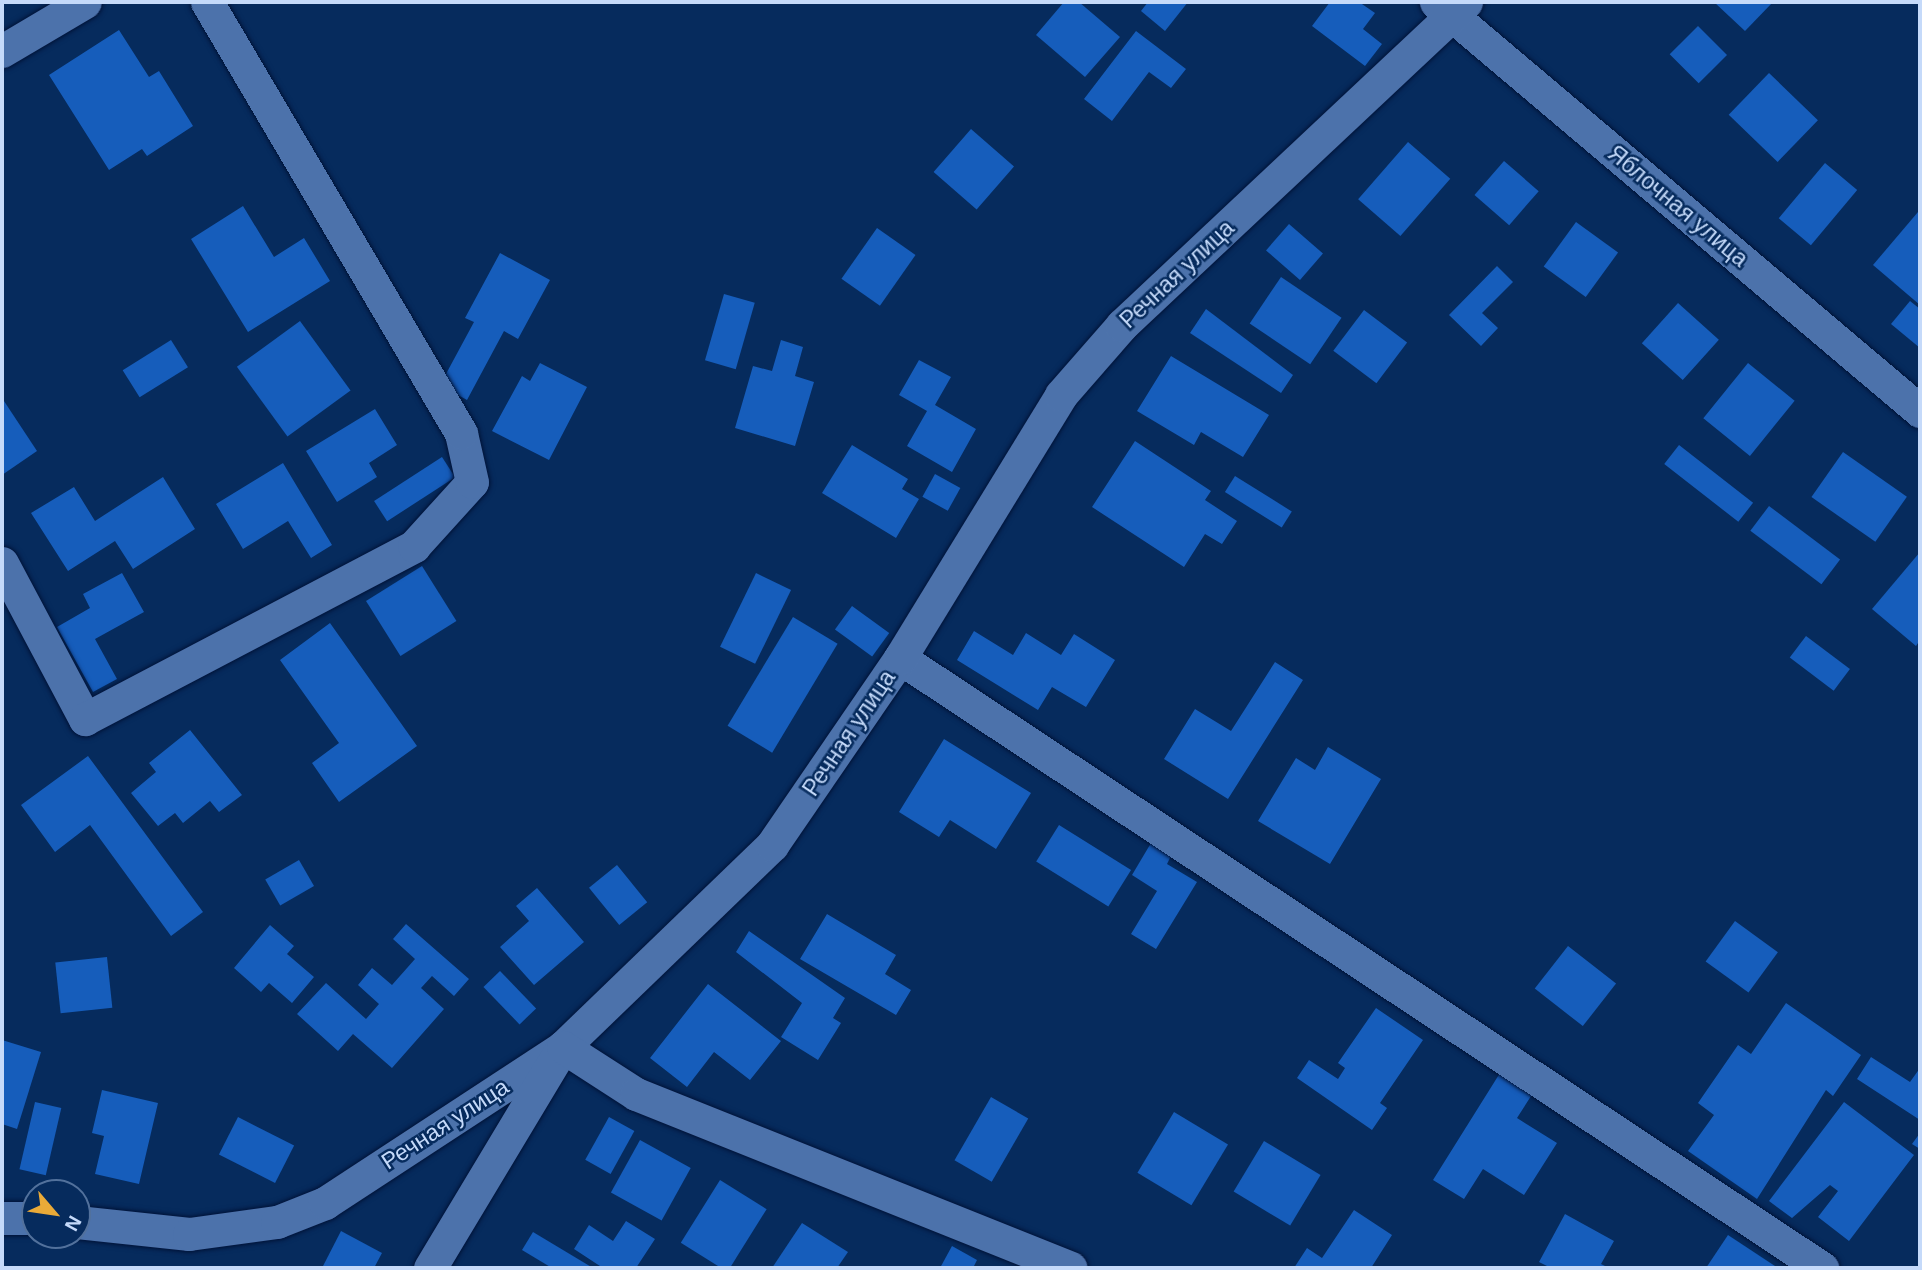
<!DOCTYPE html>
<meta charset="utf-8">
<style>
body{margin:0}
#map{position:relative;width:1922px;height:1270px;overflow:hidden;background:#062b5d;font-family:Helvetica,sans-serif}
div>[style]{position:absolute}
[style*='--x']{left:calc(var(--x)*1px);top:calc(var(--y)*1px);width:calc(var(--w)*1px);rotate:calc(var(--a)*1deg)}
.building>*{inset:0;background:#165dbb;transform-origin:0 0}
.roads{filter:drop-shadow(0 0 2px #001338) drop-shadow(0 0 2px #001338)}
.minor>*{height:33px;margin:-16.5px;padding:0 16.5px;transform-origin:16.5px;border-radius:16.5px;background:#4c72ab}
span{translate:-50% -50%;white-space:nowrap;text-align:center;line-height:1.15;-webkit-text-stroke:5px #062b5d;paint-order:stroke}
.street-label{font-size:23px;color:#c5dafa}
.frame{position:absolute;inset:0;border:4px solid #c5dafa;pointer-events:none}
.north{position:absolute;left:21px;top:1179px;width:70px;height:70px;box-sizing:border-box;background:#062b5d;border:2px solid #52719c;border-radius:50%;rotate:119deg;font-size:19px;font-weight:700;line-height:28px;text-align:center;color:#c5dafa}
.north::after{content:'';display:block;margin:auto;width:24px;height:32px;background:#eaaa38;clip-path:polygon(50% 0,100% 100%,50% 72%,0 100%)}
</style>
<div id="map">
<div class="building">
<i style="clip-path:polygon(1064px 2px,1079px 2px,1120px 37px,1085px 77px,1036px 35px)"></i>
<i style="clip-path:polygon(1148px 2px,1188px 2px,1165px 31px,1141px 11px)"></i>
<i style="clip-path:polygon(1330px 2px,1359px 2px,1375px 13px,1363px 29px,1382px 44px,1365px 66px,1312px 26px)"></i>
<i style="clip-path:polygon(1714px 2px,1773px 2px,1745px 31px)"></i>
<i style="left:1698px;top:26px;width:41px;height:40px;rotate:45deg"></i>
<i style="clip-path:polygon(119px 30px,149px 77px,159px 71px,193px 126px,147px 156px,142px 149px,109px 170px,49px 75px)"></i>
<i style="clip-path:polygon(1136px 31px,1186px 69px,1171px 88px,1149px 72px,1112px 121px,1084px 99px)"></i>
<i style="left:1769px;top:73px;width:68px;height:58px;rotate:44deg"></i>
<i style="left:971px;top:129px;width:57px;height:57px;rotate:41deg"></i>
<i style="left:1408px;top:142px;width:56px;height:76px;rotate:41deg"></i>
<i style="left:1504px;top:161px;width:46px;height:45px;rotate:41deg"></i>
<i style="left:1825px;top:163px;width:42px;height:72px;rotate:40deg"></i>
<i style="clip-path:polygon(243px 206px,274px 257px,304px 238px,330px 281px,248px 332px,191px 239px)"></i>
<i style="clip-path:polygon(1918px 212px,1920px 214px,1920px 305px,1873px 265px)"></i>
<i style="left:1576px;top:222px;width:52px;height:55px;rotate:36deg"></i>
<i style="left:1289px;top:224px;width:45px;height:35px;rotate:41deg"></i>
<i style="left:877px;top:228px;width:47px;height:62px;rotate:35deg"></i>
<i style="clip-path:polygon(500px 253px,550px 280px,518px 339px,504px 331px,467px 400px,440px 385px,474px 322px,465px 318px)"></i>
<i style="clip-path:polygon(1497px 266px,1513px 282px,1482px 313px,1498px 328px,1481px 346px,1449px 315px)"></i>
<i style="left:1281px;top:277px;width:73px;height:56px;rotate:34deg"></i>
<i style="left:724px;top:294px;width:32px;height:69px;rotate:16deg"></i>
<i style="clip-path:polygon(1910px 301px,1920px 309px,1920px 348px,1891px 324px)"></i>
<i style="left:1678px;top:303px;width:55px;height:54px;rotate:42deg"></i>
<i style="clip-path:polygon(1206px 309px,1293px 375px,1281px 393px,1190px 333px)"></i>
<i style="left:1364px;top:310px;width:54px;height:51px;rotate:37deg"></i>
<i style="left:300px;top:321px;width:86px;height:78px;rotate:54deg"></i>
<i style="left:171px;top:340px;width:32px;height:57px;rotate:58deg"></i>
<i style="clip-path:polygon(781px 340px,803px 347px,795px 376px,814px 382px,795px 446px,735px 428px,753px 366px,772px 371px)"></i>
<i style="clip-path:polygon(1171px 356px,1269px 415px,1243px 457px,1201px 432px,1194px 445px,1137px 411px)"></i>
<i style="clip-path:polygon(919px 360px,951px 377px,935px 405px,976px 429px,952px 472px,907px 446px,927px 411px,899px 395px)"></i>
<i style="clip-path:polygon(540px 363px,587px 387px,549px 460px,492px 431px,522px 376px,530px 381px)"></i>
<i style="left:1748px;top:363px;width:60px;height:71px;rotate:39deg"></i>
<i style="clip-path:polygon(2px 398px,37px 451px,2px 475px)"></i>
<i style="clip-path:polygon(375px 409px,397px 445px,369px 463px,377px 477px,337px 502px,306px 451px)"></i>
<i style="clip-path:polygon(1135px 441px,1211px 491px,1205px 500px,1237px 521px,1222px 544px,1205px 534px,1184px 567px,1092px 507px)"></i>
<i style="clip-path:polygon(852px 445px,908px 479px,902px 489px,919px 499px,896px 538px,822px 493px)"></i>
<i style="left:1679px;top:445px;width:94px;height:24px;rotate:38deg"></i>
<i style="left:1843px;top:452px;width:78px;height:55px;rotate:35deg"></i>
<i style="left:442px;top:457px;width:24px;height:81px;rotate:57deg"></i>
<i style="clip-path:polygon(283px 463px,332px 545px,311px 558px,288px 521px,243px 549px,216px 504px)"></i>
<i style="left:935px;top:474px;width:29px;height:26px;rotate:29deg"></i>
<i style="left:1235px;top:476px;width:67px;height:19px;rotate:32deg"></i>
<i style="clip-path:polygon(163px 477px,195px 529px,133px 569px,115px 541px,68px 571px,31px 513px,74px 487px,95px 521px)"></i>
<i style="left:1769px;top:506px;width:89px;height:31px;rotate:37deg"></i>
<i style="clip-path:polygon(1920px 552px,1920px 640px,1916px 646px,1872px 609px)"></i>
<i style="left:422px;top:566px;width:65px;height:66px;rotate:58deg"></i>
<i style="clip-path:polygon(122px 573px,144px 612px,95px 639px,117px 679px,93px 692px,57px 627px,90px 608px,83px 594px)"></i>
<i style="left:756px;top:573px;width:39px;height:82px;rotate:26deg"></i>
<i style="left:852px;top:606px;width:46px;height:29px;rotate:36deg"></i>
<i style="left:793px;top:617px;width:52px;height:127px;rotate:31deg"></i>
<i style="clip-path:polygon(330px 623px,417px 746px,339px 802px,312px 763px,339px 743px,280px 660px)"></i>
<i style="clip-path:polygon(974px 631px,1013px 655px,1026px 633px,1061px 655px,1074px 634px,1115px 660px,1086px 707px,1052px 687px,1038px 710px,957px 660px)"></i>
<i style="left:1806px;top:636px;width:55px;height:27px;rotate:37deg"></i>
<i style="clip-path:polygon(1275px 662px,1303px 680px,1228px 799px,1164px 759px,1195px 709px,1231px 731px)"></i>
<i style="clip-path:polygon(190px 730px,242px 795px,219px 812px,210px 801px,183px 823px,175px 813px,158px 826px,131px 793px,156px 772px,149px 763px)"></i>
<i style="clip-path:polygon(944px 739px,1031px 793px,996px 849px,950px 820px,939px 837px,899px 812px)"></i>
<i style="clip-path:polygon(1328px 747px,1381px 779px,1330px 864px,1258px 821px,1296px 758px,1315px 770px)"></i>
<i style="clip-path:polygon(88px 756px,203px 912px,171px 936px,90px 825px,55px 852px,21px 805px)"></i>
<i style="left:1059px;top:825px;width:85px;height:43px;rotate:32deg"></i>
<i style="clip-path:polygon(1151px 843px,1171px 856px,1167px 864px,1197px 882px,1156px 949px,1131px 934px,1157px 891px,1132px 875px)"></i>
<i style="left:299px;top:860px;width:30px;height:39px;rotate:60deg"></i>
<i style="left:617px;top:865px;width:48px;height:36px;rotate:51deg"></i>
<i style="clip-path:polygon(537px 888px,584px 942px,534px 985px,500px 947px,529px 921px,516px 906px)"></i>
<i style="clip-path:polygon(827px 914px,896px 955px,885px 974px,911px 990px,896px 1015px,800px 959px)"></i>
<i style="left:1735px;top:921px;width:53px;height:50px;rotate:36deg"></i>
<i style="clip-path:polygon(406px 924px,469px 979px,454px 996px,432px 976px,421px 988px,444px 1009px,392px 1068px,353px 1034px,338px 1051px,297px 1014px,326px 983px,366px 1019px,379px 1004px,358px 985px,372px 968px,392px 985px,415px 959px,393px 939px)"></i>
<i style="clip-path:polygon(270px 925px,294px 946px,287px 954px,314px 977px,292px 1003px,269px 983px,261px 992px,234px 968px)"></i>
<i style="clip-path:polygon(749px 931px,845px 998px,833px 1018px,841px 1023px,818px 1060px,781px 1037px,802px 1003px,736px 952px)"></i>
<i style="left:1568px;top:946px;width:61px;height:54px;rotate:38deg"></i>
<i style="left:107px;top:957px;width:51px;height:52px;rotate:84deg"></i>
<i style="left:500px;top:971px;width:52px;height:23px;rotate:46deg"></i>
<i style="clip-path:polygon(708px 984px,781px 1041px,750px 1080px,714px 1052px,687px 1087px,650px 1058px)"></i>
<i style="clip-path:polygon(1786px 1003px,1861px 1055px,1833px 1096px,1826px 1090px,1757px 1199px,1688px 1151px,1714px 1115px,1698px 1103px,1738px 1045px,1751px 1054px)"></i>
<i style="clip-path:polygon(1376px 1008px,1423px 1040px,1380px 1103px,1387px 1108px,1372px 1130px,1297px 1078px,1309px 1060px,1338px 1079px,1345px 1068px,1338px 1063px)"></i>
<i style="clip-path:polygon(2px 1040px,41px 1052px,17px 1129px,2px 1124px)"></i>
<i style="clip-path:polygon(1871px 1057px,1910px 1082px,1920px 1068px,1920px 1120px,1857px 1079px)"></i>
<i style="clip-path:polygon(1500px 1073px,1533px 1093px,1517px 1118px,1557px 1143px,1524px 1195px,1483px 1169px,1464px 1199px,1433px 1180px)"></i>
<i style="clip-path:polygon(102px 1090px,158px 1103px,139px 1184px,95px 1174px,104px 1136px,92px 1133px)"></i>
<i style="left:991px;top:1097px;width:43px;height:73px;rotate:30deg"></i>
<i style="left:35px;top:1102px;width:27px;height:69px;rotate:13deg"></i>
<i style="clip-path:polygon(1844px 1102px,1914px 1155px,1849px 1241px,1818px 1217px,1838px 1191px,1830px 1185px,1792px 1218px,1769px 1201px)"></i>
<i style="left:1174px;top:1112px;width:63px;height:71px;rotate:31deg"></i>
<i style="left:238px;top:1117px;width:63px;height:42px;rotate:27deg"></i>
<i style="left:609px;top:1117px;width:29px;height:49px;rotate:29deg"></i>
<i style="clip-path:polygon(1920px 1133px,1920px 1149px,1912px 1144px)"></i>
<i style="left:640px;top:1140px;width:58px;height:60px;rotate:29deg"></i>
<i style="left:1264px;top:1141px;width:66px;height:59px;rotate:31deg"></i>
<i style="left:720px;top:1180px;width:55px;height:74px;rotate:32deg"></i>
<i style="clip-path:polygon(1354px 1210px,1392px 1235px,1371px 1268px,1294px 1268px,1307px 1248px,1322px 1258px)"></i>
<i style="clip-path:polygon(1565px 1214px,1614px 1241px,1601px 1264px,1609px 1268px,1551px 1268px,1539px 1262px)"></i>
<i style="clip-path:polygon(626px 1221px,655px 1239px,636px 1268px,603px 1268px,574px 1249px,589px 1225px,613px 1241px)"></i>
<i style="clip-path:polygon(802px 1223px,848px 1252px,837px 1268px,772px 1268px)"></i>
<i style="clip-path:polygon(341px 1231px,382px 1253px,374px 1268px,322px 1268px)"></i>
<i style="clip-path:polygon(533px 1232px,593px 1268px,552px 1268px,522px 1250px)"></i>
<i style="clip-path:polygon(1728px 1235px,1778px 1268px,1706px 1268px)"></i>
<i style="clip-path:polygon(952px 1246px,977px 1260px,973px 1268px,940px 1268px)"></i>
</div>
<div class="roads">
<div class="minor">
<i style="--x:1436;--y:2;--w:634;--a:40.2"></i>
<i style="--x:2;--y:51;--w:96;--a:-30.6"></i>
<i style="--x:2;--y:563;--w:177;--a:62"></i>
<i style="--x:85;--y:719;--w:372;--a:-27.7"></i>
<i style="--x:414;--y:546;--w:86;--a:-47.8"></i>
<i style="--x:472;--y:482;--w:50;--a:-102.7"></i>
<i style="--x:461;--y:433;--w:500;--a:-120.51"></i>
<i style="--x:900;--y:658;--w:1106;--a:33.49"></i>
<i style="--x:2;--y:1218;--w:33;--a:0"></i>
<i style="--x:77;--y:1222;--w:113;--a:6.1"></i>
<i style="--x:189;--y:1234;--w:89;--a:-7.8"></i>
<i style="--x:277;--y:1222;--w:52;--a:-21.6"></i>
<i style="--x:325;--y:1203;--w:285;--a:-33.2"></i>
<i style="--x:563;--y:1047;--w:291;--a:-44"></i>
<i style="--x:772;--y:845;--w:227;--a:-55.6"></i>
<i style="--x:900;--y:658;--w:308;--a:-58.5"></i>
<i style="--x:1061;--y:395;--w:93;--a:-48.9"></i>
<i style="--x:1122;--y:325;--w:472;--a:-43.2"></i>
<i style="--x:430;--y:1268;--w:258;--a:-59"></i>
<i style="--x:563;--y:1047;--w:87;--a:32.8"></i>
<i style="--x:636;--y:1094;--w:468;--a:21.8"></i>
</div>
</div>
<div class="street-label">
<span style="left:1678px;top:206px;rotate:40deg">Яблочная улица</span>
<span style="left:1177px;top:274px;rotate:-43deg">Речная улица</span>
<span style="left:849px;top:733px;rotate:-56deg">Речная улица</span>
<span style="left:445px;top:1124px;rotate:-33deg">Речная улица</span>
</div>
<div class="frame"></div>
<div class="north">N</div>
</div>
